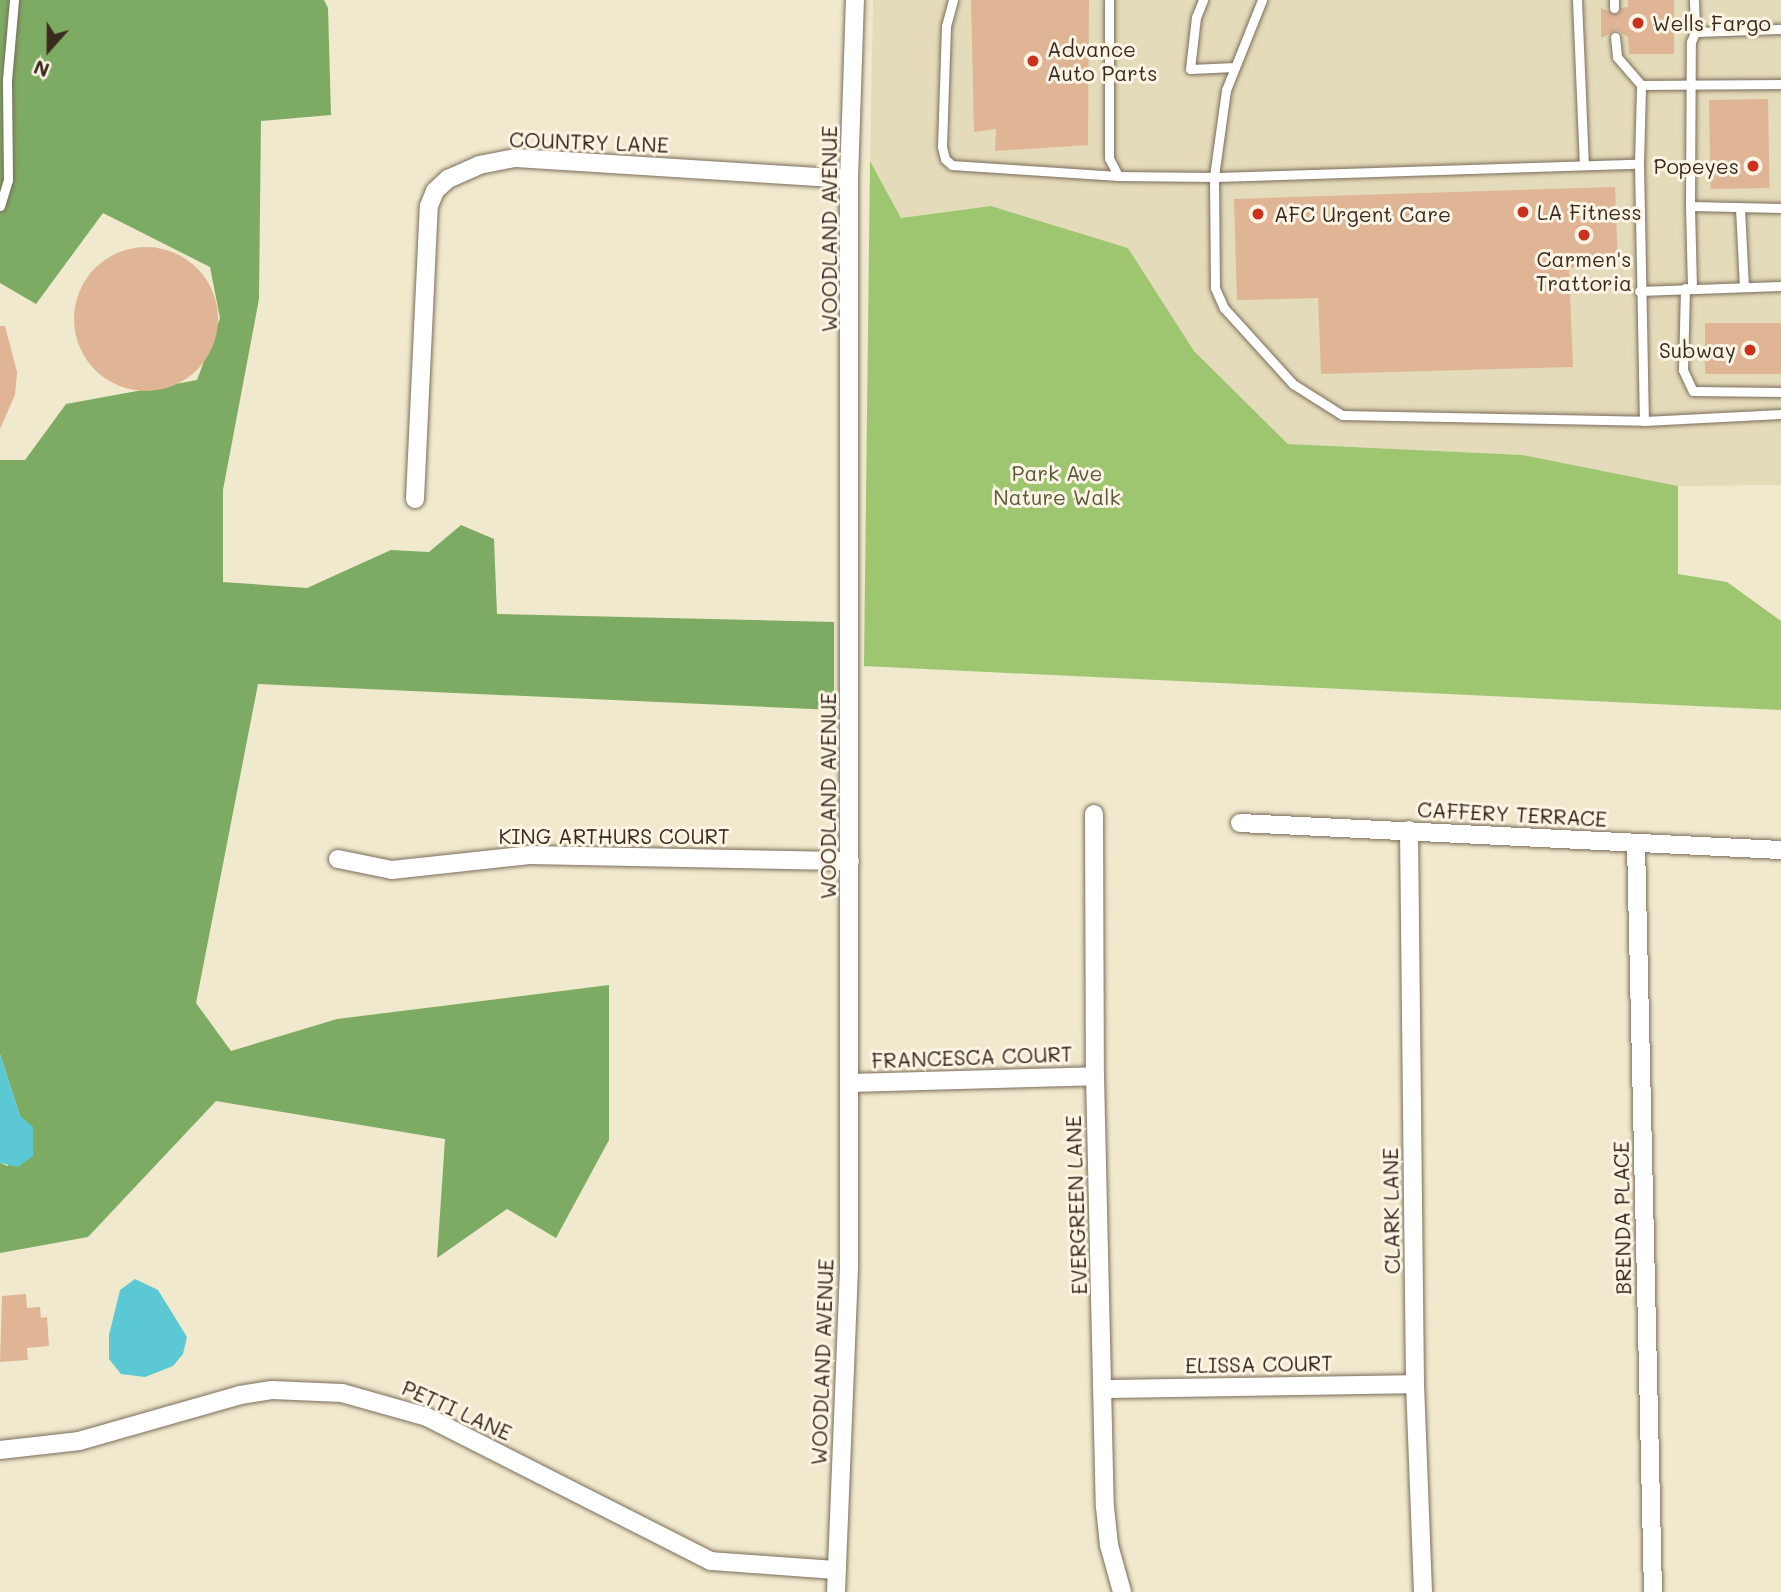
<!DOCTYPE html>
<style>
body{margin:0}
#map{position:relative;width:1781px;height:1592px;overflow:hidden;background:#f1e9cd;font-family:Mali,sans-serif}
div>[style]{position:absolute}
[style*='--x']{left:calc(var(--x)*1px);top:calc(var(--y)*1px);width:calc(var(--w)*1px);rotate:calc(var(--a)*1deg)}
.built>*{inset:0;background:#e4dbba}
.green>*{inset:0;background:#9ec671}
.forest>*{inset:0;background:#7eab63}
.water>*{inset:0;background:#5bc8d3}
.building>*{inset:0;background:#dfb596;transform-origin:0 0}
.round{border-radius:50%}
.roads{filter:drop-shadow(0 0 2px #7b6d5b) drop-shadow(0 0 2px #7b6d5b)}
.service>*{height:9px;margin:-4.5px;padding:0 4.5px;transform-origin:4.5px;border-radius:4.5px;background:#fff}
.minor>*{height:18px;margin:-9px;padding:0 9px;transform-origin:9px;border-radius:9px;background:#fff}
.dots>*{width:19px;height:19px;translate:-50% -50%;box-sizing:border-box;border:4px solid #fcf5e5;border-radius:50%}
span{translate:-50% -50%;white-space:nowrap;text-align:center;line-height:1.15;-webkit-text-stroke:6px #fcf5e5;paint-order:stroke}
.poi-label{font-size:21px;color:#3b2a1e}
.left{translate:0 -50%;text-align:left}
.right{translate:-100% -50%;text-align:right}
.street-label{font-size:21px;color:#3b2a1e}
.park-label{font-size:21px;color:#595937}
.north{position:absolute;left:14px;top:14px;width:70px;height:70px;-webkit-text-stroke:5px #fcf5e5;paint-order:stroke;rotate:201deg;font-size:19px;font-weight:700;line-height:28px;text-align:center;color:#3b2a1e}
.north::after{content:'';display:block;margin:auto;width:24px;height:32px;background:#3b2a1e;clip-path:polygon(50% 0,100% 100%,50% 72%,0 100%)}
</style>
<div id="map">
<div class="built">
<i style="clip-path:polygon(873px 0,1781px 0,1781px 485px,1678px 486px,1523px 455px,1288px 444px,1194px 351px,1128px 248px,991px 206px,901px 218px,870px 161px)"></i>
</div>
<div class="green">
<i style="clip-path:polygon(870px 161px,901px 218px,991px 206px,1128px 248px,1194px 351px,1288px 444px,1523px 455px,1678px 486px,1678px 574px,1727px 582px,1781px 621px,1781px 710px,864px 666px)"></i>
</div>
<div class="forest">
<i style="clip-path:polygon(0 0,324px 0,328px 8px,331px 115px,261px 121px,259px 299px,223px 490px,223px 582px,307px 588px,391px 550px,429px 552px,461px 525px,494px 539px,497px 614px,834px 622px,834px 710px,258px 684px,196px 1003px,231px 1051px,337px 1019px,609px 985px,609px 1140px,556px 1238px,507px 1209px,437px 1258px,445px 1139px,216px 1101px,88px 1237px,0 1253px,0 1163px,8px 1166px,20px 1116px,0 1054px,0 460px,25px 460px,66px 404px,197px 380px,220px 318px,210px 267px,103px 213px,36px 304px,0 283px)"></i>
</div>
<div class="water">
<i style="clip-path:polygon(0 1054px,20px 1116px,33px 1127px,33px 1156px,18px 1167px,0 1163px)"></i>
<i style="clip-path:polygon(135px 1279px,158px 1290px,187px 1337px,183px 1354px,173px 1366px,145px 1377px,121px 1374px,109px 1359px,109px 1335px,120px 1290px)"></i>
</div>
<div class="building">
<i style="clip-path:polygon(971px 0,1089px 0,1088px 145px,995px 151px,996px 129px,974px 132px)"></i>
<i style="clip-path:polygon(1628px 0,1674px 0,1674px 54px,1629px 54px,1628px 37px,1617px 30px,1601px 38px,1601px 8px,1617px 14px,1621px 8px,1628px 7px)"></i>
<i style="left:1768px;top:99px;width:89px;height:59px;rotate:89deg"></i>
<i style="clip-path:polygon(1615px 187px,1618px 266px,1569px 268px,1573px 367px,1321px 374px,1318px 298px,1237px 300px,1234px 199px)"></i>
<i class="round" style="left:74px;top:247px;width:144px;height:144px"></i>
<i style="left:1781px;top:323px;width:51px;height:76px;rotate:90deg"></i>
<i style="clip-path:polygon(0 326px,5px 326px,17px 372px,15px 395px,0 429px)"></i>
<i style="clip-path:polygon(26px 1294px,27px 1308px,40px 1307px,41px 1318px,47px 1317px,49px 1346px,27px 1348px,28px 1360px,0 1362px,2px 1296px)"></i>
</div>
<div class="roads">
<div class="service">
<i style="--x:953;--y:0;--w:27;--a:105"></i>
<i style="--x:946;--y:26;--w:121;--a:91.9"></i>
<i style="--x:942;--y:147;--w:12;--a:76"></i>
<i style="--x:945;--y:159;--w:9;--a:41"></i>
<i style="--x:952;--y:165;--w:166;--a:3.8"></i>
<i style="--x:1109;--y:0;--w:158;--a:90"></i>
<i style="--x:1109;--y:158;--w:20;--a:63"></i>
<i style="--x:1118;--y:176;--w:96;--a:0.6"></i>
<i style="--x:1214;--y:177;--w:111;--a:89.5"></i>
<i style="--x:1215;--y:288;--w:22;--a:66"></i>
<i style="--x:1224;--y:308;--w:103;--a:47.8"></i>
<i style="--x:1293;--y:384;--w:58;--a:32.3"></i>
<i style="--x:1342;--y:415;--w:302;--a:1.1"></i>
<i style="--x:1203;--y:0;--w:18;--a:112"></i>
<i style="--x:1196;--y:17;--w:52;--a:96.6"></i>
<i style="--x:1190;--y:69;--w:45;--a:-2.5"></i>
<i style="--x:1262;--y:0;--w:97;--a:111.8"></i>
<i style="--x:1226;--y:90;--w:88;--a:97.9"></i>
<i style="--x:1214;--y:177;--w:425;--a:-1.8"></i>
<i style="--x:1639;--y:164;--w:257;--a:88.9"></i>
<i style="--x:1644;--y:421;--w:137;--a:-2.9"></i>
<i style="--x:1577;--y:0;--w:164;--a:87.6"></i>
<i style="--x:1694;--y:0;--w:32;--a:88"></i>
<i style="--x:1614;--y:8;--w:8;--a:-90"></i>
<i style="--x:1615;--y:37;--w:20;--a:84"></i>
<i style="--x:1617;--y:57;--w:37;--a:49"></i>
<i style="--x:1639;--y:164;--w:79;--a:-88.5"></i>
<i style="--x:1641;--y:85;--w:140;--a:-0.4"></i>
<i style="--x:0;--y:206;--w:27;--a:-73"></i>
<i style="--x:8;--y:180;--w:100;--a:-90.6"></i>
<i style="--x:7;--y:80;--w:80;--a:-85"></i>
<i style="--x:1690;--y:206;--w:164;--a:-89.7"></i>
<i style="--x:1691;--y:42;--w:11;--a:-68"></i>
<i style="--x:1695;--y:32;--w:86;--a:-2"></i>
<i style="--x:1740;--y:208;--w:78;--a:87.1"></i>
<i style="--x:1685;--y:288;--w:82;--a:91.4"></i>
<i style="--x:1683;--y:370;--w:23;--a:65"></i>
<i style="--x:1693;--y:391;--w:88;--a:0.7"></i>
<i style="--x:1692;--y:288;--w:82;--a:-91.4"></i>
<i style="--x:1690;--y:206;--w:91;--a:1.3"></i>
<i style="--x:1639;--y:291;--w:142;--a:-2"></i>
</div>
<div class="minor">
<i style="--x:415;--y:499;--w:293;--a:-87.3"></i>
<i style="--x:429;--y:206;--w:16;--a:-68"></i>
<i style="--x:435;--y:191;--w:18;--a:-43"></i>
<i style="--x:448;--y:179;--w:34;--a:-24"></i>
<i style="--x:479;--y:165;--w:38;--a:-11"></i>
<i style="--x:516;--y:158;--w:334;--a:3.6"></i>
<i style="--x:1094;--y:814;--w:262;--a:89.8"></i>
<i style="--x:1095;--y:1076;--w:431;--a:88.7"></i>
<i style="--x:1105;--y:1507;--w:38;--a:84"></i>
<i style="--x:1109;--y:1545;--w:49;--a:74.5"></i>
<i style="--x:1240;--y:823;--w:542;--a:2.86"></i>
<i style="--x:1409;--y:830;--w:554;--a:89.38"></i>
<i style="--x:1415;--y:1384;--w:208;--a:87.8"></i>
<i style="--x:1636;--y:844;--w:748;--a:88.7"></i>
<i style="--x:338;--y:859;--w:55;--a:11.5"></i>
<i style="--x:392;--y:870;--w:138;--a:-6.2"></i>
<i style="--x:529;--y:855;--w:321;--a:1.1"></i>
<i style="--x:850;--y:1083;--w:245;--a:-1.6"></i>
<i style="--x:1104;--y:1389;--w:311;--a:-0.9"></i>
<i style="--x:0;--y:1450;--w:80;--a:-6.5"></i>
<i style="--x:79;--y:1441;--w:167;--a:-15.9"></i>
<i style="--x:240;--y:1395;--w:32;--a:-9"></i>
<i style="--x:272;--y:1390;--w:70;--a:2.5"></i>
<i style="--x:342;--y:1393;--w:88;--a:15.8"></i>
<i style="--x:427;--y:1417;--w:318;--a:26.9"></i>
<i style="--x:711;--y:1561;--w:126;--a:4.1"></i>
<i style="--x:836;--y:1592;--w:325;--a:-87.7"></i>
<i style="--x:849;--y:1267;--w:1088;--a:-90"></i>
<i style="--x:849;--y:179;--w:179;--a:-88.1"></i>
</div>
</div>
<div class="dots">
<i style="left:1638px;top:23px;background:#c8321e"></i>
<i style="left:1033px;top:61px;background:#c8321e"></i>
<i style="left:1753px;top:166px;background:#c8321e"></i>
<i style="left:1523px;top:212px;background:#c8321e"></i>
<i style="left:1258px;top:214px;background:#c8321e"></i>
<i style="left:1584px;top:235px;background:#c8321e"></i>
<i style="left:1750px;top:350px;background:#c8321e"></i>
</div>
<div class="poi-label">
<span class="left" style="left:1652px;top:23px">Wells Fargo</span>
<span class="left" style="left:1047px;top:61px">Advance<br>Auto Parts</span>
<span class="right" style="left:1739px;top:166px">Popeyes</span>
<span class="left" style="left:1537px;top:212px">LA Fitness</span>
<span class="left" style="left:1274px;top:214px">AFC Urgent Care</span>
<span style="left:1584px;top:271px">Carmen's<br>Trattoria</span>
<span class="right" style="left:1736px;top:350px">Subway</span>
</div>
<div class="street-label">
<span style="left:589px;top:142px;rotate:2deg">COUNTRY LANE</span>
<span style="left:829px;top:229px;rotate:-90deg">WOODLAND AVENUE</span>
<span style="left:828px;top:796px;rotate:-90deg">WOODLAND AVENUE</span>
<span style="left:1512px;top:814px;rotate:3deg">CAFFERY TERRACE</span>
<span style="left:614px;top:836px">KING ARTHURS COURT</span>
<span style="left:972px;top:1057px;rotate:-2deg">FRANCESCA COURT</span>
<span style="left:1076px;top:1205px;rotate:-92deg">EVERGREEN LANE</span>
<span style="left:1391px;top:1211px;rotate:-91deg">CLARK LANE</span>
<span style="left:1622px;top:1218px;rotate:-91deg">BRENDA PLACE</span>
<span style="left:822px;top:1362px;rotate:-88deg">WOODLAND AVENUE</span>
<span style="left:1259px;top:1364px;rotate:-1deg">ELISSA COURT</span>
<span style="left:457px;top:1410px;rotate:24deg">PETTI LANE</span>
</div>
<div class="park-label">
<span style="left:1057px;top:485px">Park Ave<br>Nature Walk</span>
</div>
<div class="north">N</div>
</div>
